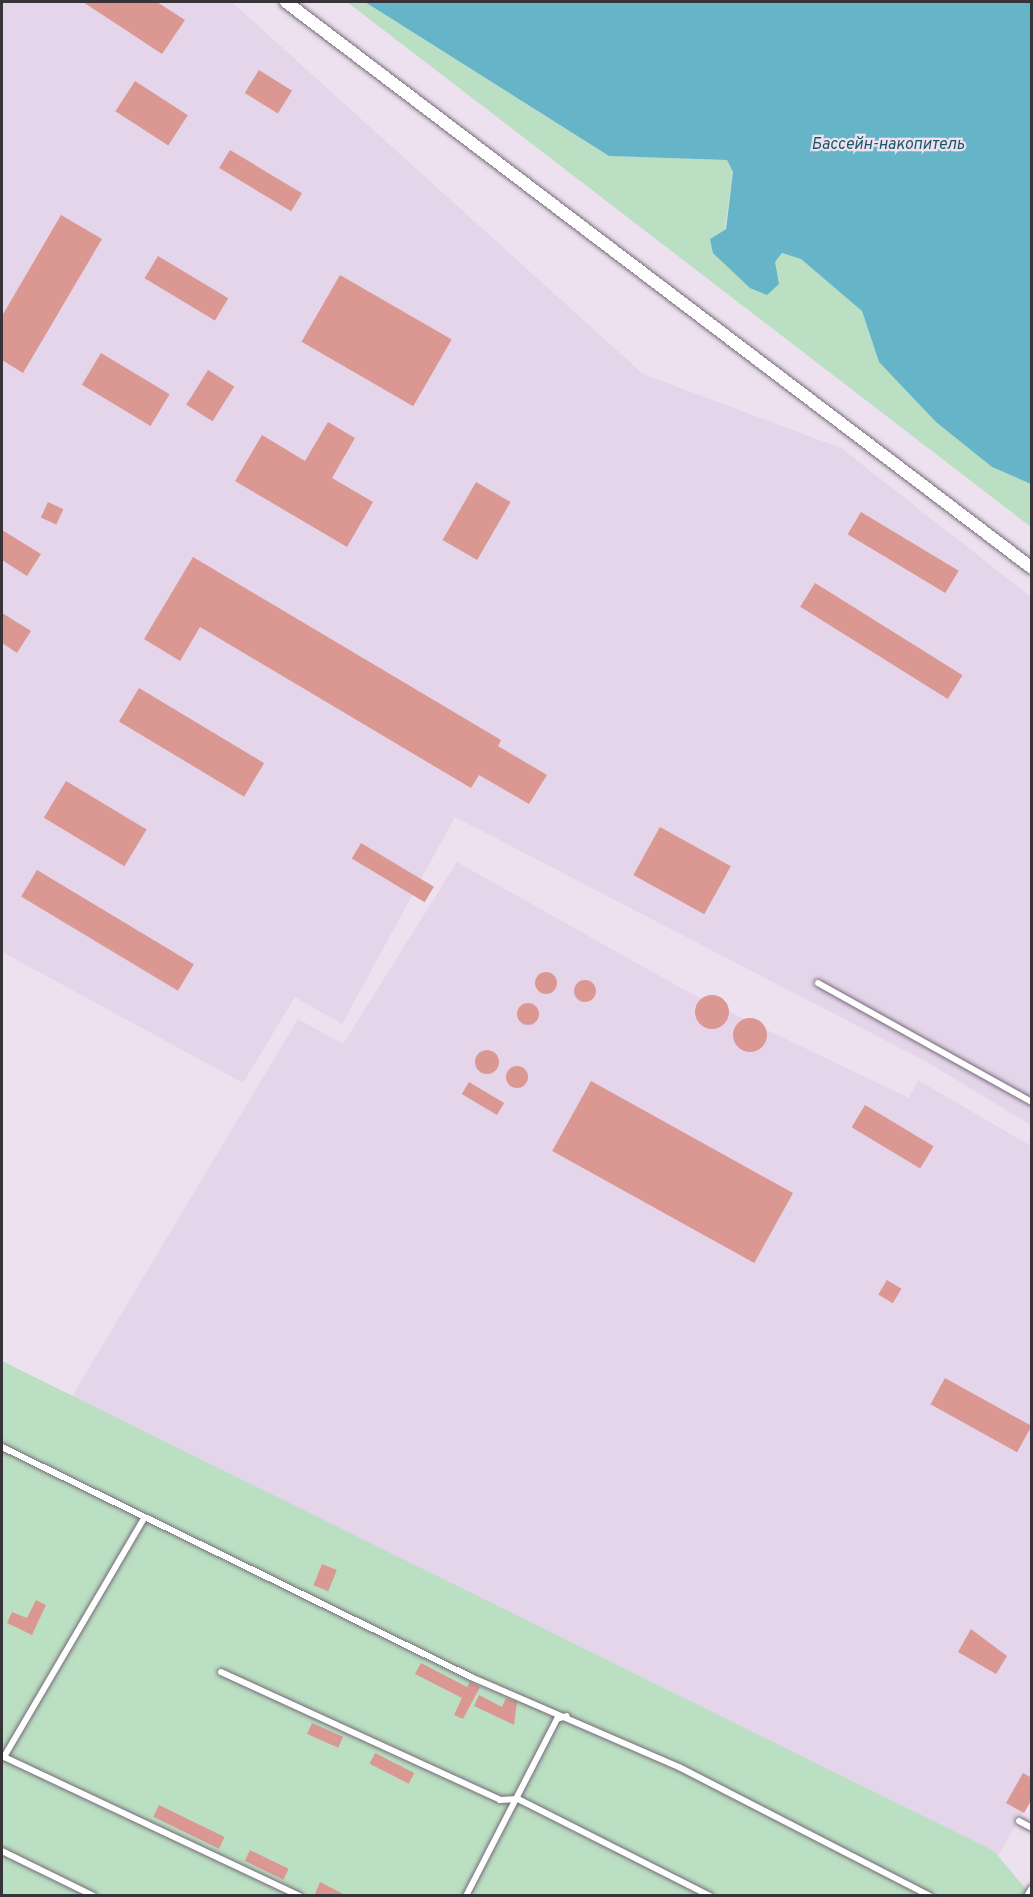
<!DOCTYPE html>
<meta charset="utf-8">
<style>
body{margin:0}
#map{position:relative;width:1033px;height:1897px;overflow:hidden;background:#ede1f0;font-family:Overpass,sans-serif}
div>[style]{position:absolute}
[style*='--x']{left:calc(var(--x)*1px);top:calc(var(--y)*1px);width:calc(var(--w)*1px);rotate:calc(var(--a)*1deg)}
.built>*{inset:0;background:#e5d5ea}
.green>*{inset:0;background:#bbdfc2}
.water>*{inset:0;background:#66b4c8}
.building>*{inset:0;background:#db9892;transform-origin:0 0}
.round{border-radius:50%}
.roads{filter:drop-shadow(0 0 2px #756b78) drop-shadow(0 0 2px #756b78)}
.lane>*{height:6px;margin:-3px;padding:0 3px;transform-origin:3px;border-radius:3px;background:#fff}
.street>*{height:12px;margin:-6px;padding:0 6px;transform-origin:6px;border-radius:6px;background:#fff}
span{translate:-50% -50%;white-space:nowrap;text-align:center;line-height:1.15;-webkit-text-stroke:4.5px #ede1f0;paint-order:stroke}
.water-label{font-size:16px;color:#175867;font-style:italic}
.frame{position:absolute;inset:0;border:3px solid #383339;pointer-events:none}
</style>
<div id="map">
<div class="built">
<i style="clip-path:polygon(2px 2px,232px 2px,643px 374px,841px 448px,1031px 597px,1031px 1125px,925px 1061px,455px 817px,342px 1024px,295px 997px,243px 1083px,2px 952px)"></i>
<i style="clip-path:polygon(457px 862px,690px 993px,909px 1098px,918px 1080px,1031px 1146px,1031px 1799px,995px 1861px,68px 1403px,298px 1019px,343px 1044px)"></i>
</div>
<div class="green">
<i style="clip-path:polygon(347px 2px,365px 2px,609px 156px,727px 160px,733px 172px,725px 229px,710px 239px,775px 262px,782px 253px,801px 259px,838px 287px,862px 311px,879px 362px,992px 467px,1031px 484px,1031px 527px)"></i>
<i style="clip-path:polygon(2px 1361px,994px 1851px,1031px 1895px,2px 1895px)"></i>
</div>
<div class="water">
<i style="clip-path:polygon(365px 2px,1031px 2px,1031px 484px,992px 467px,936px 422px,879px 362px,862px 311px,801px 259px,782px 253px,775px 262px,779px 284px,767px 295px,750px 288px,713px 253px,710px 239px,726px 229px,733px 172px,727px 160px,609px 156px)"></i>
</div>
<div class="building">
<i style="clip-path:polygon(83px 2px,157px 2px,185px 20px,162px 54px)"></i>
<i style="left:259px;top:70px;width:39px;height:27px;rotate:32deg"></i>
<i style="left:135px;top:81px;width:63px;height:36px;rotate:33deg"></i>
<i style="left:230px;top:150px;width:84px;height:21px;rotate:31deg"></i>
<i style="clip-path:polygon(61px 215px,102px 239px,23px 373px,2px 360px,2px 316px)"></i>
<i style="left:158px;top:256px;width:82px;height:26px;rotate:31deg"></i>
<i style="left:340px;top:275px;width:129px;height:77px;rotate:30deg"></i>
<i style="left:101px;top:353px;width:80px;height:37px;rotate:31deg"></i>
<i style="left:208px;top:370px;width:31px;height:41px;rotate:32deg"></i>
<i style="clip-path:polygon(328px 422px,355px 438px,332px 478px,373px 502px,347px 547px,235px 481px,262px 435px,305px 461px)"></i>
<i style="left:476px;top:482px;width:40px;height:67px;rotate:30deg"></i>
<i style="left:48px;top:502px;width:17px;height:17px;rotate:25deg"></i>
<i style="left:861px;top:512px;width:114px;height:26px;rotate:31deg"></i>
<i style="clip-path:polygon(2px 530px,41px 554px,27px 576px,2px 560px)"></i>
<i style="clip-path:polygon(193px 557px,501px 740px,498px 746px,547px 775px,529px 804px,479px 775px,471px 788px,200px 627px,180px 661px,144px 639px)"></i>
<i style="left:815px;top:583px;width:174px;height:28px;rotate:32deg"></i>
<i style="clip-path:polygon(2px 613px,31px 631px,17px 653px,2px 643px)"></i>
<i style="left:139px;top:688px;width:146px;height:39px;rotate:31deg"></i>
<i style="left:66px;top:781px;width:94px;height:43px;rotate:31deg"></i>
<i style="left:660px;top:827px;width:81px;height:55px;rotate:29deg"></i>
<i style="left:361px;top:843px;width:85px;height:18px;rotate:31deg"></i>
<i style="left:37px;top:870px;width:183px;height:31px;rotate:31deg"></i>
<i class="round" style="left:535px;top:972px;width:22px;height:22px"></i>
<i class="round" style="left:574px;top:980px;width:22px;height:22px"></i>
<i class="round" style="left:695px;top:995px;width:34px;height:34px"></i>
<i class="round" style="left:517px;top:1003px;width:22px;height:22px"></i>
<i class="round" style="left:733px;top:1018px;width:34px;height:34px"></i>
<i class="round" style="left:475px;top:1050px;width:24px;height:24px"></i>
<i class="round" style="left:506px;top:1066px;width:22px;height:22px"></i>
<i style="left:591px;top:1081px;width:231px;height:80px;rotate:29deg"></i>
<i style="left:469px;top:1082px;width:41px;height:14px;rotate:31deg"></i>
<i style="left:865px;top:1105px;width:80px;height:26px;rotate:31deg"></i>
<i style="left:887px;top:1280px;width:17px;height:17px;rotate:31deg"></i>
<i style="left:945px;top:1378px;width:99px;height:30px;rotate:29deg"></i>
<i style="left:322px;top:1564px;width:16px;height:23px;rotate:22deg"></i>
<i style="clip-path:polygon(36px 1600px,46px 1605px,32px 1635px,7px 1623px,12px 1612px,27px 1618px)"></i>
<i style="clip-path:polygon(971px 1629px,1007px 1656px,996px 1674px,958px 1652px)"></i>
<i style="clip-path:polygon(421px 1663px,467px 1687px,470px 1682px,480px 1687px,463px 1719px,454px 1715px,462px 1698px,415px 1674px)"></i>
<i style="clip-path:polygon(479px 1695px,502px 1707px,506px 1698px,517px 1702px,514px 1725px,474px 1706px)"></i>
<i style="left:312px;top:1723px;width:34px;height:12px;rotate:24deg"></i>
<i style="left:375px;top:1753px;width:44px;height:12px;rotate:27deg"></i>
<i style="clip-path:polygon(1023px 1773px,1032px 1778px,1032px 1799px,1024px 1813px,1006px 1803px)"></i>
<i style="left:159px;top:1805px;width:73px;height:13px;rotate:26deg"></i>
<i style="left:250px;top:1850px;width:43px;height:12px;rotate:26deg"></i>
<i style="clip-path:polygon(320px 1882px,347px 1896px,314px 1896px)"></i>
</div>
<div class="roads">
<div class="lane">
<i style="--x:818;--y:983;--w:245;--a:29.1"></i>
<i style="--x:2;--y:1447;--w:522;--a:26.12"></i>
<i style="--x:471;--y:1677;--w:227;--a:23.4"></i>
<i style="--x:679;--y:1767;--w:282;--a:27.2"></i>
<i style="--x:221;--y:1672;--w:307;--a:24.6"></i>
<i style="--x:500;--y:1800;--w:18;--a:-3"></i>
<i style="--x:518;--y:1799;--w:215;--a:26.8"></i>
<i style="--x:2;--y:1756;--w:329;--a:25.2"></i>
<i style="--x:4;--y:1757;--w:275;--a:-59.6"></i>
<i style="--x:1019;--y:1821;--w:15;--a:28"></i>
<i style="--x:2;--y:1851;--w:102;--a:26.1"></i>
<i style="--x:466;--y:1896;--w:199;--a:-62.8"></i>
<i style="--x:557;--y:1719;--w:10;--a:-17"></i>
<i style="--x:1027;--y:1896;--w:9;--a:-58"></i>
</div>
<div class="street">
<i style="--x:286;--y:2;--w:936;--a:37.19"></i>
</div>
</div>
<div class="water-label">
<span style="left:888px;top:145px">Бассейн-накопитель</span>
</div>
<div class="frame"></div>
</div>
